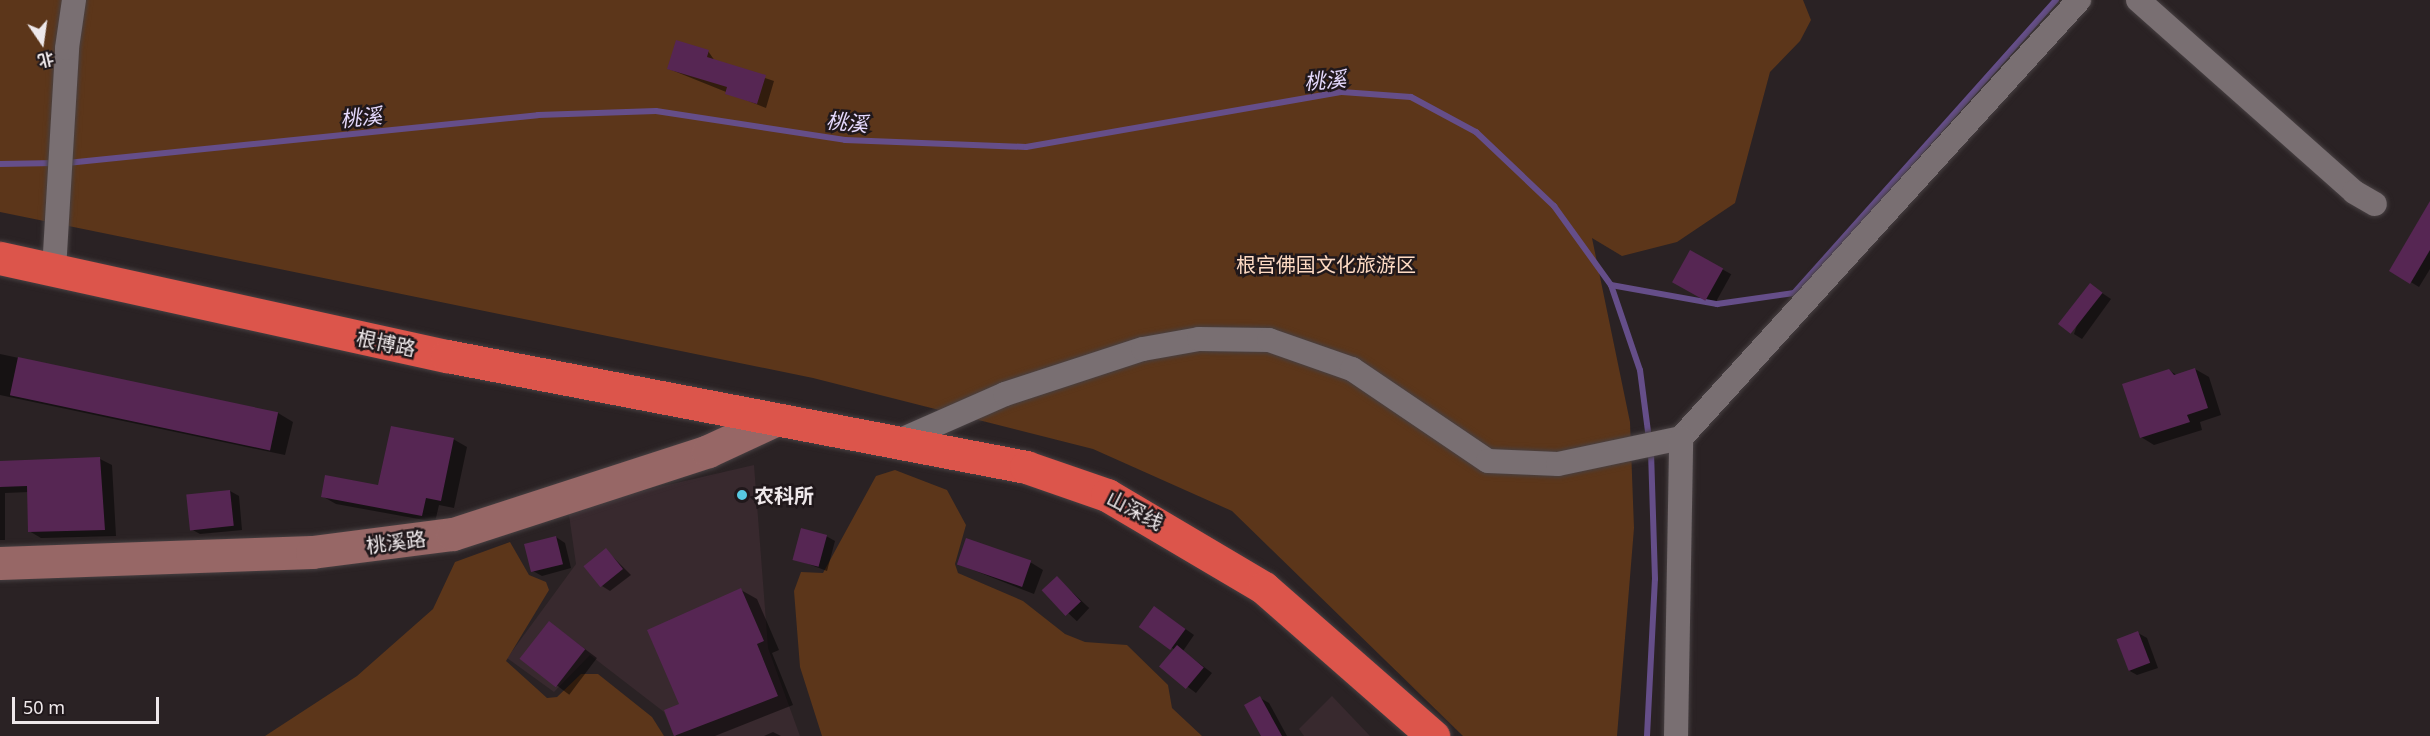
<!DOCTYPE html>
<meta charset="utf-8">
<style>
body{margin:0}
#map{position:relative;width:2430px;height:736px;overflow:hidden;background:#2a2224;font-family:"Noto Sans","Noto Sans SC",sans-serif}
div>[style]{position:absolute}
[style*='--x']{left:calc(var(--x)*1px);top:calc(var(--y)*1px);width:calc(var(--w)*1px);rotate:calc(var(--a)*1deg)}
.built>*{inset:0;background:#38292e}
.green>*{inset:0;background:#5c361a}
.shadow>*{inset:0;background:#0007;transform-origin:0 0}
.stream>*{height:6px;margin:-3px;padding:0 3px;transform-origin:3px;border-radius:3px;background:#654e89}
.building>*{inset:0;background:#562653;transform-origin:0 0}
.roads{filter:drop-shadow(0 0 2px #474042) drop-shadow(0 0 2px #474042)}
.street>*{height:24px;margin:-12px;padding:0 12px;transform-origin:12px;border-radius:12px;background:#796f72}
.secondary>*{height:33px;margin:-16.5px;padding:0 16.5px;transform-origin:16.5px;border-radius:16.5px;background:#976766}
.highway>*{height:33px;margin:-16.5px;padding:0 16.5px;transform-origin:16.5px;border-radius:16.5px;background:#dc554b}
.dots>*{width:16px;height:16px;translate:-50% -50%;box-sizing:border-box;border:3px solid #20181b;border-radius:50%}
span{translate:-50% -50%;white-space:nowrap;text-align:center;line-height:1.15;-webkit-text-stroke:5px #20181b;paint-order:stroke}
.park-label{font-size:20px;color:#fddac3}
.street-label{font-size:20px;color:#eee8ea}
.poi-label{font-size:20px;color:#eee8ea;font-weight:700}
.left{translate:0 -50%;text-align:left}
.water-label{font-size:21px;color:#e5d9fd;font-style:italic}
.north{position:absolute;left:12px;top:12px;width:60px;height:60px;-webkit-text-stroke:4px #20181b;paint-order:stroke;rotate:167deg;font-size:16px;font-weight:700;line-height:24px;text-align:center;color:#eee8ea}
.north::after{content:'';display:block;margin:auto;width:21px;height:27px;background:#eee8ea;clip-path:polygon(50% 0,100% 100%,50% 72%,0 100%)}
.scale{position:absolute;left:12px;top:697px;width:147px;height:27px;box-sizing:border-box;border:3px solid #eee8ea;border-top:0;padding-left:8px;font-size:18px;line-height:21px;white-space:nowrap;color:#eee8ea;-webkit-text-stroke:4px #20181b;paint-order:stroke}
</style>
<div id="map">
<div class="built">
<i style="clip-path:polygon(754px 465px,768px 648px,800px 736px,674px 736px,664px 712px,590px 655px,554px 692px,507px 658px,576px 564px,568px 508px)"></i>
<i style="clip-path:polygon(1332px 696px,1370px 736px,1304px 736px,1299px 729px)"></i>
</div>
<div class="green">
<i style="clip-path:polygon(0 0,1803px 0,1811px 20px,1800px 41px,1770px 72px,1735px 203px,1677px 242px,1622px 256px,1592px 238px,1630px 422px,1634px 528px,1617px 736px,1463px 736px,1232px 511px,1093px 449px,813px 378px,0 212px)"></i>
<i style="clip-path:polygon(895px 470px,947px 490px,966px 525px,955px 564px,958px 573px,1023px 601px,1065px 634px,1085px 642px,1127px 645px,1168px 685px,1172px 708px,1202px 736px,822px 736px,800px 667px,794px 591px,801px 572px,823px 573px,876px 476px)"></i>
<i style="clip-path:polygon(510px 542px,529px 575px,546px 582px,549px 590px,506px 661px,547px 698px,557px 697px,581px 674px,598px 674px,652px 717px,664px 736px,265px 736px,357px 676px,433px 609px,455px 562px)"></i>
</div>
<div class="shadow">
<i style="clip-path:polygon(708px 51px,715px 61px,774px 81px,766px 108px,669px 69px)"></i>
<i style="clip-path:polygon(2430px 212px,2430px 269px,2419px 287px,2391px 270px)"></i>
<i style="left:1691px;top:252px;width:46px;height:34px;rotate:29deg"></i>
<i style="clip-path:polygon(2090px 285px,2111px 299px,2082px 339px,2074px 334px)"></i>
<i style="clip-path:polygon(0 354px,278px 413px,293px 422px,285px 455px,0 395px)"></i>
<i style="clip-path:polygon(2195px 369px,2209px 377px,2221px 415px,2200px 422px,2202px 430px,2154px 445px,2141px 437px,2168px 370px,2177px 375px)"></i>
<i style="clip-path:polygon(453px 439px,467px 447px,454px 508px,439px 505px,435px 522px,336px 504px,322px 496px,380px 487px)"></i>
<i style="clip-path:polygon(100px 459px,112px 465px,116px 536px,41px 538px,29px 531px,29px 492px,5px 493px,5px 540px,0 540px,0 463px)"></i>
<i style="clip-path:polygon(230px 491px,239px 496px,242px 530px,200px 534px,191px 529px)"></i>
<i style="clip-path:polygon(826px 536px,835px 541px,827px 571px,795px 559px)"></i>
<i style="clip-path:polygon(556px 537px,565px 543px,571px 568px,542px 576px,533px 571px)"></i>
<i style="clip-path:polygon(606px 550px,631px 575px,610px 591px,602px 586px)"></i>
<i style="clip-path:polygon(1030px 562px,1043px 570px,1034px 594px,958px 564px)"></i>
<i style="left:1057px;top:578px;width:44px;height:18px;rotate:43deg"></i>
<i style="clip-path:polygon(741px 590px,757px 599px,779px 650px,772px 653px,793px 705px,715px 736px,676px 736px,666px 711px,681px 705px)"></i>
<i style="clip-path:polygon(1163px 613px,1194px 635px,1183px 651px,1212px 673px,1196px 693px,1161px 667px,1175px 650px,1141px 627px)"></i>
<i style="left:549px;top:622px;width:60px;height:46px;rotate:37deg"></i>
<i style="clip-path:polygon(2138px 633px,2147px 638px,2158px 668px,2137px 675px,2128px 670px)"></i>
<i style="clip-path:polygon(1260px 698px,1269px 703px,1287px 736px,1263px 736px)"></i>
<i style="clip-path:polygon(773px 732px,781px 736px,764px 736px)"></i>
</div>
<div class="stream">
<i style="--x:67;--y:163;--w:473;--a:-5.8"></i>
<i style="--x:538;--y:115;--w:118;--a:-1.9"></i>
<i style="--x:656;--y:111;--w:191;--a:8.7"></i>
<i style="--x:845;--y:140;--w:181;--a:2.2"></i>
<i style="--x:1026;--y:147;--w:321;--a:-9.9"></i>
<i style="--x:1342;--y:92;--w:69;--a:4.1"></i>
<i style="--x:1411;--y:97;--w:74;--a:28.3"></i>
<i style="--x:1476;--y:132;--w:108;--a:43.5"></i>
<i style="--x:1554;--y:206;--w:97;--a:54.2"></i>
<i style="--x:1611;--y:285;--w:90;--a:71.2"></i>
<i style="--x:1640;--y:370;--w:70;--a:82.6"></i>
<i style="--x:0;--y:164;--w:56;--a:-1"></i>
<i style="--x:1611;--y:285;--w:108;--a:10.2"></i>
<i style="--x:1717;--y:304;--w:78;--a:-8.1"></i>
<i style="--x:1794;--y:293;--w:393;--a:-48.2"></i>
<i style="--x:1647;--y:736;--w:157;--a:-87.1"></i>
<i style="--x:1655;--y:579;--w:130;--a:-91.8"></i>
</div>
<div class="building">
<i style="clip-path:polygon(676px 40px,709px 50px,707px 57px,766px 75px,757px 104px,725px 94px,727px 87px,667px 69px)"></i>
<i style="clip-path:polygon(2430px 201px,2430px 250px,2410px 284px,2389px 271px)"></i>
<i style="left:1690px;top:250px;width:38px;height:37px;rotate:29deg"></i>
<i style="left:2090px;top:283px;width:16px;height:52px;rotate:38deg"></i>
<i style="left:18px;top:357px;width:266px;height:39px;rotate:12deg"></i>
<i style="clip-path:polygon(2195px 368px,2208px 408px,2187px 415px,2190px 422px,2140px 438px,2122px 384px,2169px 369px,2174px 375px)"></i>
<i style="clip-path:polygon(391px 426px,454px 438px,441px 501px,426px 498px,422px 516px,321px 497px,325px 475px,378px 485px)"></i>
<i style="clip-path:polygon(100px 457px,105px 530px,28px 532px,27px 486px,0 487px,0 461px)"></i>
<i style="left:230px;top:490px;width:36px;height:44px;rotate:84deg"></i>
<i style="left:801px;top:528px;width:27px;height:33px;rotate:15deg"></i>
<i style="left:556px;top:536px;width:29px;height:33px;rotate:76deg"></i>
<i style="left:966px;top:538px;width:69px;height:28px;rotate:19deg"></i>
<i style="left:606px;top:548px;width:27px;height:29px;rotate:51deg"></i>
<i style="left:1057px;top:576px;width:35px;height:21px;rotate:47deg"></i>
<i style="clip-path:polygon(741px 588px,764px 641px,757px 644px,778px 696px,674px 736px,664px 710px,679px 704px,647px 630px)"></i>
<i style="left:1154px;top:606px;width:39px;height:26px;rotate:36deg"></i>
<i style="left:549px;top:621px;width:46px;height:48px;rotate:38deg"></i>
<i style="left:2138px;top:631px;width:34px;height:23px;rotate:69deg"></i>
<i style="left:1177px;top:645px;width:35px;height:28px;rotate:40deg"></i>
<i style="clip-path:polygon(1260px 696px,1282px 736px,1261px 736px,1244px 705px)"></i>
</div>
<div class="roads">
<div class="street">
<i style="--x:2138;--y:0;--w:289;--a:41.6"></i>
<i style="--x:2354;--y:192;--w:24;--a:30"></i>
<i style="--x:54;--y:270;--w:222;--a:-86.6"></i>
<i style="--x:67;--y:48;--w:49;--a:-81.7"></i>
<i style="--x:903;--y:439;--w:111;--a:-23.8"></i>
<i style="--x:1005;--y:394;--w:145;--a:-18.1"></i>
<i style="--x:1143;--y:349;--w:57;--a:-10.1"></i>
<i style="--x:1199;--y:339;--w:70;--a:0.8"></i>
<i style="--x:1269;--y:340;--w:88;--a:19.3"></i>
<i style="--x:1352;--y:369;--w:164;--a:34.1"></i>
<i style="--x:1488;--y:461;--w:70;--a:2.5"></i>
<i style="--x:1558;--y:464;--w:126;--a:-11.9"></i>
<i style="--x:1681;--y:438;--w:592;--a:-47.74"></i>
<i style="--x:1676;--y:736;--w:298;--a:-89"></i>
</div>
<div class="secondary">
<i style="--x:0;--y:563;--w:312;--a:-2"></i>
<i style="--x:312;--y:552;--w:142;--a:-7.3"></i>
<i style="--x:453;--y:534;--w:268;--a:-18"></i>
<i style="--x:708;--y:451;--w:72;--a:-24.8"></i>
</div>
<div class="highway">
<i style="--x:0;--y:258;--w:458;--a:12.4"></i>
<i style="--x:447;--y:356;--w:590;--a:10.85"></i>
<i style="--x:1026;--y:467;--w:86;--a:19.1"></i>
<i style="--x:1107;--y:495;--w:182;--a:30.6"></i>
<i style="--x:1264;--y:588;--w:225;--a:41.2"></i>
</div>
</div>
<div class="dots">
<i style="left:742px;top:495px;background:#57c9e2"></i>
</div>
<div class="park-label">
<span style="left:1326px;top:264px">根宫佛国文化旅游区</span>
</div>
<div class="street-label">
<span style="left:386px;top:343px;rotate:12deg">根博路</span>
<span style="left:1135px;top:510px;rotate:27deg">山深线</span>
<span style="left:396px;top:542px;rotate:-7deg">桃溪路</span>
</div>
<div class="poi-label">
<span class="left" style="left:754px;top:495px">农科所</span>
</div>
<div class="water-label">
<span style="left:1325px;top:80px;rotate:-5deg">桃溪</span>
<span style="left:361px;top:117px;rotate:-6deg">桃溪</span>
<span style="left:847px;top:122px;rotate:5deg">桃溪</span>
</div>
<div class="north">北</div>
<div class="scale">50 m</div>
</div>
